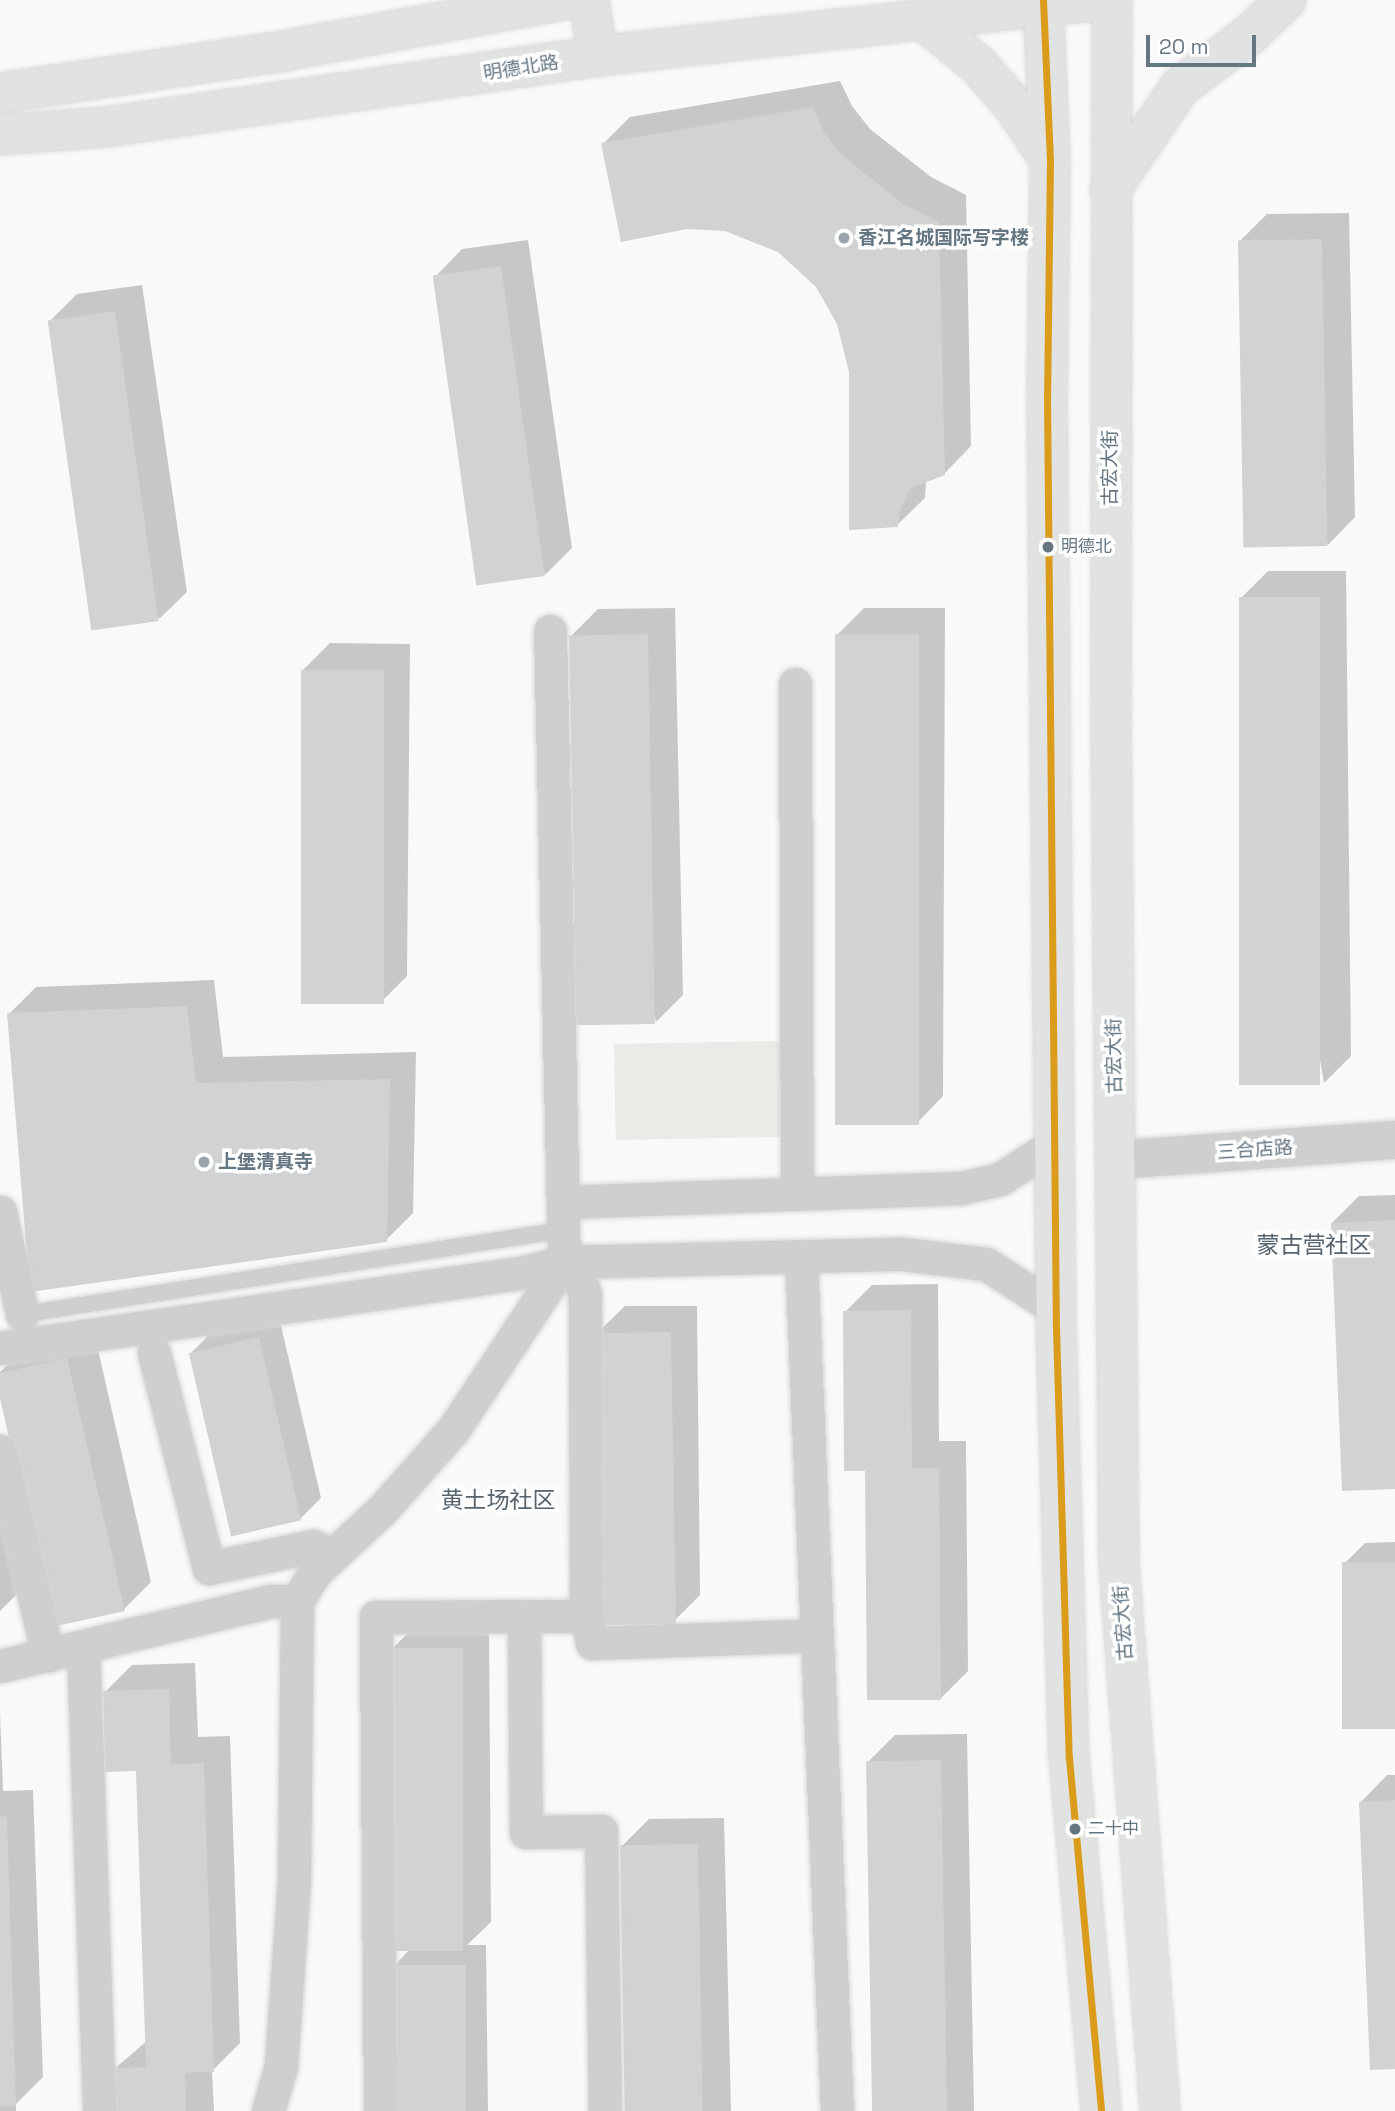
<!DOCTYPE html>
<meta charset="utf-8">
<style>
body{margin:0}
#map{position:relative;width:1395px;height:2111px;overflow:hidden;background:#f9f9f9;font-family:"Space Grotesk","Noto Sans SC",sans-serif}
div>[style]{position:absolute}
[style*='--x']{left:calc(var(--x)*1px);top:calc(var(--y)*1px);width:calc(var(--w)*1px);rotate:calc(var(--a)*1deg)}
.green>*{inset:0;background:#e8ebe6;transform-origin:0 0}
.shadow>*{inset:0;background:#0003}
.building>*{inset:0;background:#d0d2d3;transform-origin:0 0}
.roads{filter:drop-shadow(0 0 2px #d5d6d7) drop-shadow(0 0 2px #d5d6d7)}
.service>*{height:16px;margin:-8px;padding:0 8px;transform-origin:8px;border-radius:8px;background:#cecfd0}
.minor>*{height:33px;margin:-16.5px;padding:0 16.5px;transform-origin:16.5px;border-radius:16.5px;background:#cecfd0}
.tertiary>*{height:38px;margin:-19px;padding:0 19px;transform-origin:19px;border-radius:19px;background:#cecfd0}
.secondary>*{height:38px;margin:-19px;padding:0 19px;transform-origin:19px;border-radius:19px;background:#e1e2e2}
.primary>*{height:38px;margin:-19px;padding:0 19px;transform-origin:19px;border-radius:19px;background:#e1e2e2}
.bus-1>*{height:7px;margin:-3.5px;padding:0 3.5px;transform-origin:3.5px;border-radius:3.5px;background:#da9c1a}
.dots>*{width:19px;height:19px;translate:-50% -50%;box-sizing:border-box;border:4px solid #fff;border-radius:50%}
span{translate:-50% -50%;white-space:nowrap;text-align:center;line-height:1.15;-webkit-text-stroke:7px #fff;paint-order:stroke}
.bus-label{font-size:17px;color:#657683}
.left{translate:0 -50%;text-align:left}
.street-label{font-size:19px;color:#657683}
.poi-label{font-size:19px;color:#657683;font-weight:700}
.quarter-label{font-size:23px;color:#57646e}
.scale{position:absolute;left:1146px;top:35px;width:110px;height:32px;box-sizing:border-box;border:4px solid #657683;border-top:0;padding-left:9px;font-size:21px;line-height:24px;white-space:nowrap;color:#657683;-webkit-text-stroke:5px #fff;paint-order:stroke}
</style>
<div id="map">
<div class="green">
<i style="left:782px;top:1041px;width:96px;height:168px;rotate:89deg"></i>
</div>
<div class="shadow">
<i style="clip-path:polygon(840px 81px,852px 106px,870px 129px,931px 177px,966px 195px,971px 446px,944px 474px,926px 480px,925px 498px,897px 525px,839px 323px,817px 286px,779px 250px,603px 144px,630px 117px)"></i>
<i style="clip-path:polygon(1349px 213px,1355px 517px,1328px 545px,1240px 241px,1267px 214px)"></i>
<i style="clip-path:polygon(528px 240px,572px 548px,545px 575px,435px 277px,462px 249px)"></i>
<i style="clip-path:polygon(142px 285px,187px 592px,159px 619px,50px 321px,77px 294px)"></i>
<i style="clip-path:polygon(1268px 571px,1346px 571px,1351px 1056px,1324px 1083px,1241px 598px)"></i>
<i style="clip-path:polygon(675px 608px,683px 995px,656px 1022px,571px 636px,598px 609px)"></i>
<i style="clip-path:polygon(864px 608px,945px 608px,943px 1096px,916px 1124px,837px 635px)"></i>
<i style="clip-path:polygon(330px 643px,410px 644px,407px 976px,380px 1003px,303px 670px)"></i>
<i style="clip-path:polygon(214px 980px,223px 1057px,416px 1052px,413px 1213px,386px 1240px,9px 1014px,36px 987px)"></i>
<i style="clip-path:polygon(1395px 1195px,1395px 1487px,1332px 1223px,1359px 1196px)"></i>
<i style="clip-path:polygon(938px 1284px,939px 1441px,966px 1441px,968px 1671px,941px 1698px,866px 1469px,845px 1312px,872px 1285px)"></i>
<i style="clip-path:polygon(625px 1306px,697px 1306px,700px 1595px,673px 1622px,597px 1333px)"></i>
<i style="clip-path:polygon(279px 1317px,321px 1498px,300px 1519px,191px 1353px,212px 1332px)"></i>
<i style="clip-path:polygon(94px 1332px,151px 1582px,124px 1609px,0 1390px,0 1372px,24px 1348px)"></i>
<i style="clip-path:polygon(0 1512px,19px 1592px,0 1611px)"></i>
<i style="clip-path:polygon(1395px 1542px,1395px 1727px,1344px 1564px,1365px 1543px)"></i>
<i style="clip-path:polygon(419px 1622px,489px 1622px,491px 1922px,467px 1945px,486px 1945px,488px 2111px,394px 2111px,393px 1967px,410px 1949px,392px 1649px)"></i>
<i style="clip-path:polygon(195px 1663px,198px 1737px,230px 1736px,240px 2043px,212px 2071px,214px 2111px,116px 2111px,114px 2069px,147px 2041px,138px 1769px,105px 1692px,132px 1665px)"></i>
<i style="clip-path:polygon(0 1712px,3px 1791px,33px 1790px,43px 2077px,16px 2104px,16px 2111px,0 2111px)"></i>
<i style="clip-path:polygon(967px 1734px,974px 2111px,875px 2111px,868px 1762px,895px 1735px)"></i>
<i style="clip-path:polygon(1387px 1775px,1395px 1775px,1395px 2067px,1360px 1803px)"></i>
<i style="clip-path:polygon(724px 1818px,731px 2111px,628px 2111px,622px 1846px,649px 1819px)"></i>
</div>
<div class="building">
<i style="clip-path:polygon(813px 107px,825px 134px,843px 156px,903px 204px,939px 222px,945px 475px,911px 488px,900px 509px,898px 527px,849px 530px,849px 372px,837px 324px,816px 287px,778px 252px,725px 231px,687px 229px,621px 242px,601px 143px)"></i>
<i style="left:1322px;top:239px;width:307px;height:84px;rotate:89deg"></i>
<i style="left:501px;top:266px;width:313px;height:69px;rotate:82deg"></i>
<i style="left:115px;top:311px;width:313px;height:68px;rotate:82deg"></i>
<i style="left:1320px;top:597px;width:488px;height:81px;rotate:90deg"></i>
<i style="left:648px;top:634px;width:390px;height:79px;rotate:89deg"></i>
<i style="left:835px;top:634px;width:84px;height:491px"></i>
<i style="left:301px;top:670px;width:83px;height:334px"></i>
<i style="clip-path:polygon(187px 1006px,196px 1083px,390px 1079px,387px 1242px,30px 1292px,7px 1013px)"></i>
<i style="clip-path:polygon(1395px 1220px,1395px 1489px,1342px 1491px,1331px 1223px)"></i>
<i style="clip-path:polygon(911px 1310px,912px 1468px,939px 1468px,941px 1700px,867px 1700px,865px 1471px,844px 1471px,843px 1311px)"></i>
<i style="left:671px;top:1332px;width:292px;height:75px;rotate:89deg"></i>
<i style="left:259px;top:1337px;width:188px;height:72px;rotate:77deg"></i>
<i style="clip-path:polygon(67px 1358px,125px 1611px,52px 1627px,0 1398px,0 1373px)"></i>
<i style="left:1395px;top:1562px;width:167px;height:53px;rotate:90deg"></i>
<i style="left:390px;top:1648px;width:73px;height:303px"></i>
<i style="clip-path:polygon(169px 1689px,171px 1764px,204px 1763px,214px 2072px,185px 2073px,186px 2111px,114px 2111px,113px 2068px,146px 2067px,136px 1771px,105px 1772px,103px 1691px)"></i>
<i style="left:941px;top:1760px;width:351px;height:75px;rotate:89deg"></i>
<i style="clip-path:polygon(1395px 1800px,1395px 2069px,1370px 2070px,1359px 1802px)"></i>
<i style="clip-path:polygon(7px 1816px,16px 2106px,0 2106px,0 1817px)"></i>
<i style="left:698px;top:1844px;width:267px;height:78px;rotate:89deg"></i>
<i style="left:466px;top:1965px;width:146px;height:75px;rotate:90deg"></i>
</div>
<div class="roads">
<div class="service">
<i style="--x:18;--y:1315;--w:552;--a:-8.86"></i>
</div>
<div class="minor">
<i style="--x:795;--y:684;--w:510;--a:89.78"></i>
<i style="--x:563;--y:1202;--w:398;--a:-2"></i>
<i style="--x:961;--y:1188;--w:40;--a:-13"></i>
<i style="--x:1000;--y:1179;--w:64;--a:-32.9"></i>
<i style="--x:0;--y:1212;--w:104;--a:77.8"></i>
<i style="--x:801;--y:1257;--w:855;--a:87.59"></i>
<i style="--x:0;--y:1348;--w:531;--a:-8.22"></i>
<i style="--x:526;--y:1272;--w:39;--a:-15"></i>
<i style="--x:564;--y:1262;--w:339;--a:-1.4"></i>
<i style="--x:903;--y:1254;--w:84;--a:6.9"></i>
<i style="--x:986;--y:1264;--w:83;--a:32.7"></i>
<i style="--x:154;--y:1353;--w:222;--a:75.7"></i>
<i style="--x:209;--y:1568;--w:106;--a:-11.9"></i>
<i style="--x:313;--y:1546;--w:22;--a:27"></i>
<i style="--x:0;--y:1451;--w:210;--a:76.8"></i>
<i style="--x:586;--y:1616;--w:28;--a:77"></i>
<i style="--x:592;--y:1643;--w:225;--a:-2"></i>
<i style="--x:524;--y:1618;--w:214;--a:89.5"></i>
<i style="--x:526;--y:1832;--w:75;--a:-0.8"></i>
<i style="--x:601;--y:1831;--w:280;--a:89.2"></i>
<i style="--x:83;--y:1647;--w:464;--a:88"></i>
<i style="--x:0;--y:1666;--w:278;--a:-13.5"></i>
<i style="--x:270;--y:1601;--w:27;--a:0"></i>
<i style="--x:268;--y:2111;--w:47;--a:-73.9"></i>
<i style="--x:281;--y:2066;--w:187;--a:-86"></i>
<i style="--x:294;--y:1879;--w:278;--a:-89.4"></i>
<i style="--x:297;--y:1601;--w:36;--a:-58"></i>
<i style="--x:316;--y:1571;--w:91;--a:-42.8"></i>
<i style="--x:383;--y:1509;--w:106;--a:-48.5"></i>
<i style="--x:453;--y:1430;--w:201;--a:-56.5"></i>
<i style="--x:564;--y:1262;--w:631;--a:-91.27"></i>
<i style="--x:380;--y:2111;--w:494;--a:-90.5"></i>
<i style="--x:376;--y:1617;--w:210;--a:-0.3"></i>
<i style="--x:586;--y:1616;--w:322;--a:-90.2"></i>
<i style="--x:585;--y:1294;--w:15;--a:-110"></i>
<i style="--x:580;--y:1280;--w:24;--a:-132"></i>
</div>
<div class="tertiary">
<i style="--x:1115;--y:1160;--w:281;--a:-4.1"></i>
</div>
<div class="secondary">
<i style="--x:589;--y:0;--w:57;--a:80.9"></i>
<i style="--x:926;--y:22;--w:67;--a:39.6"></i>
<i style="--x:978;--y:65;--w:53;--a:48.8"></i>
<i style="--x:1013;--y:105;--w:66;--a:56.1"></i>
<i style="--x:0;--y:93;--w:275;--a:-8.4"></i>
<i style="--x:272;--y:53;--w:297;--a:-10.3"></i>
<i style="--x:0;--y:135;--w:106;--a:-4.3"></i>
<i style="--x:106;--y:127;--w:497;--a:-8.2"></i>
<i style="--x:598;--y:56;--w:448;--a:-6.4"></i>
</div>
<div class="primary">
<i style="--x:1043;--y:0;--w:160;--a:87.5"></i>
<i style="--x:1050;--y:160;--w:236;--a:90.7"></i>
<i style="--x:1047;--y:396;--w:932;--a:89.45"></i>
<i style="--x:1056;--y:1328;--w:430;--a:88.3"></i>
<i style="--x:1069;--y:1758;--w:354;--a:84.8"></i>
<i style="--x:1112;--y:0;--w:722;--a:90.08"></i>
<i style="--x:1111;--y:722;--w:842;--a:89.46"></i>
<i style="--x:1119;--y:1564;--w:549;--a:85.71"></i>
<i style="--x:1043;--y:6;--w:68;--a:-5"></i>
<i style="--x:1110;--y:190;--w:125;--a:-55.8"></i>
<i style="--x:1180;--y:87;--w:85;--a:-36.9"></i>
<i style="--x:1248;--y:36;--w:52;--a:-43.5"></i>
</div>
</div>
<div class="bus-1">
<i style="--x:1043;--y:0;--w:160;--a:87.5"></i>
<i style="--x:1050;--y:160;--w:236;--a:90.7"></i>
<i style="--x:1047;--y:396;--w:932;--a:89.45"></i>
<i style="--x:1056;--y:1328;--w:430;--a:88.3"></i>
<i style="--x:1069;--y:1758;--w:354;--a:84.8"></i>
</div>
<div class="dots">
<i style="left:844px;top:238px;background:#99a4ac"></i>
<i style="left:1048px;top:547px;background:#657683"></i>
<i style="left:204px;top:1162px;background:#99a4ac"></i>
<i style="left:1075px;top:1829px;background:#657683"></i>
</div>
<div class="bus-label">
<span class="left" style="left:1061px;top:547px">明德北</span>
<span class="left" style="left:1088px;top:1829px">二十中</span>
</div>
<div class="street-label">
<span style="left:521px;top:68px;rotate:-9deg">明德北路</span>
<span style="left:1110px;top:468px;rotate:-90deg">古宏大街</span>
<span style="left:1114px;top:1056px;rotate:-91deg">古宏大街</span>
<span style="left:1255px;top:1150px;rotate:-4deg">三合店路</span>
<span style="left:1123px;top:1623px;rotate:-94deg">古宏大街</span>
</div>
<div class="poi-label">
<span class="left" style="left:858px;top:238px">香江名城国际写字楼</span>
<span class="left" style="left:218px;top:1162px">上堡清真寺</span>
</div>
<div class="quarter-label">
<span style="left:1314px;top:1245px">蒙古营社区</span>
<span style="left:498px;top:1500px">黄土场社区</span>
</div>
<div class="scale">20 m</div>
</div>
